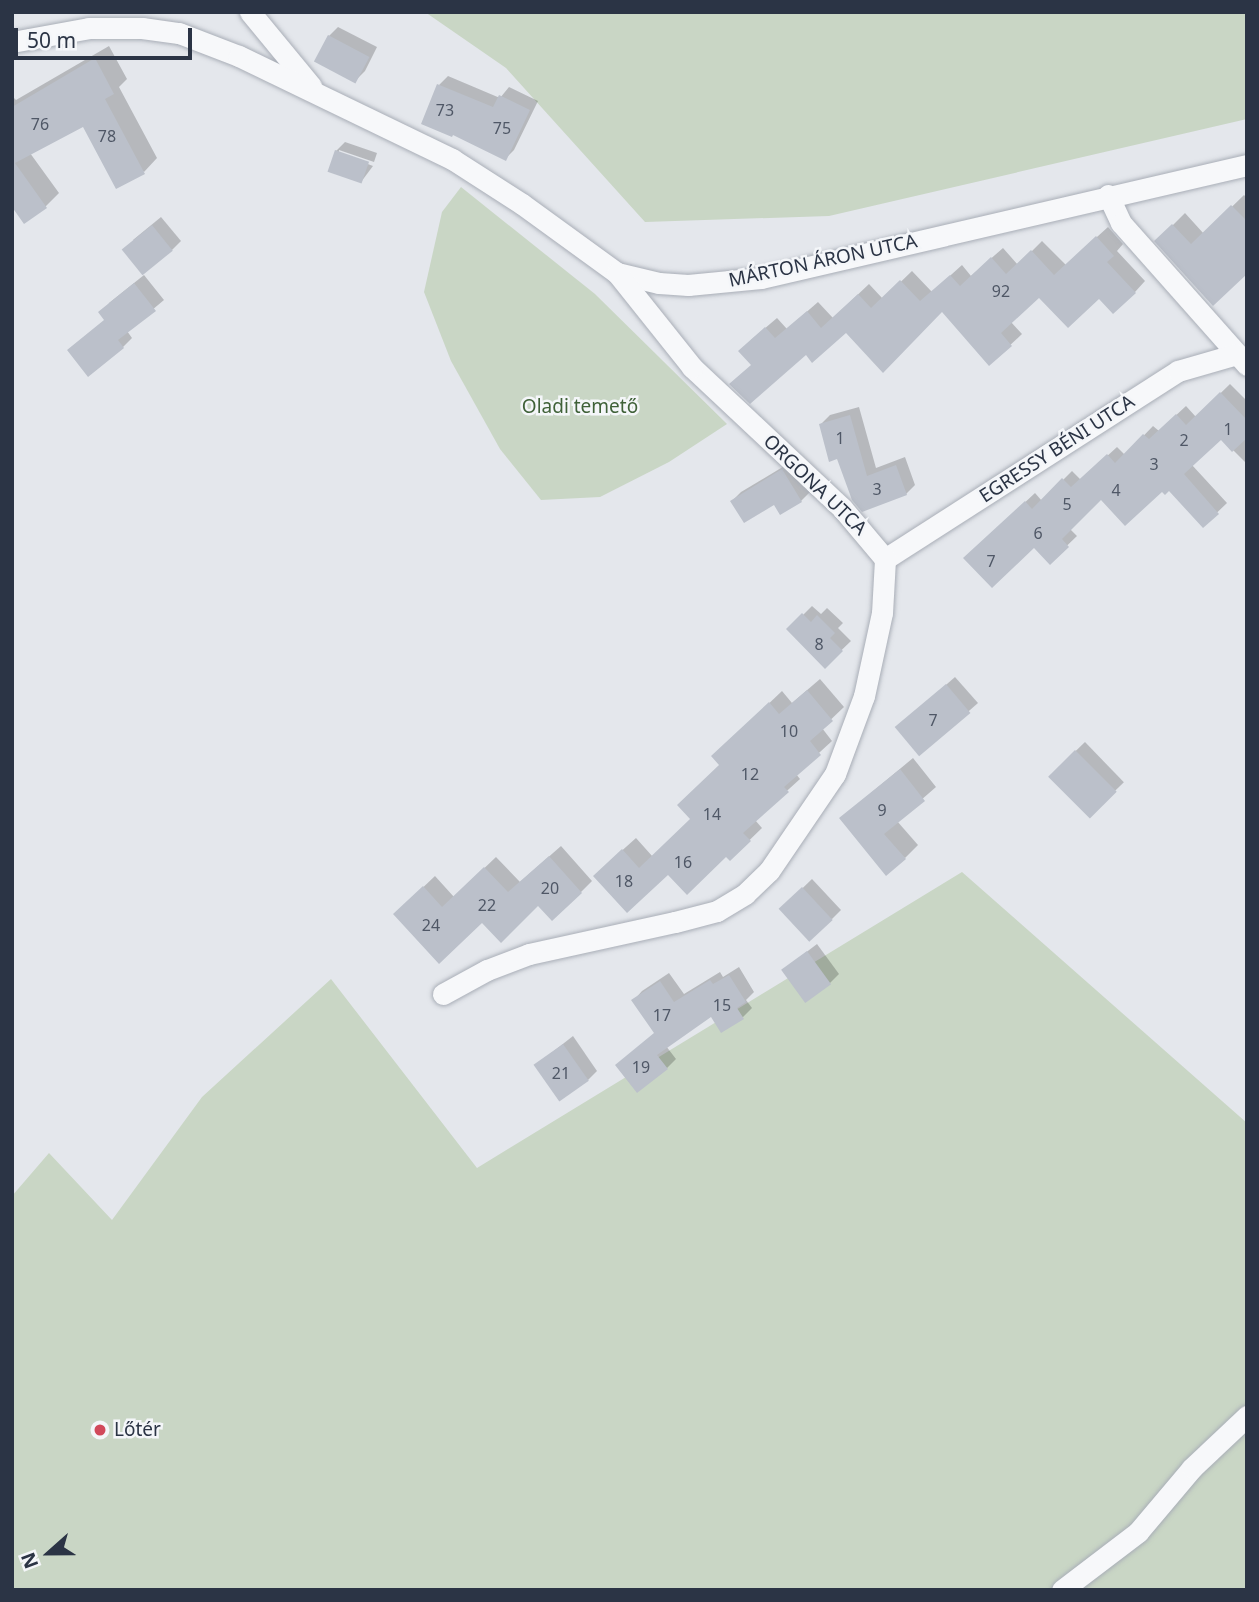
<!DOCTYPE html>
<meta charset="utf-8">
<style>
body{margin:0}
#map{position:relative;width:1259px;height:1602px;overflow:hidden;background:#e4e7ec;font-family:"Noto Sans",sans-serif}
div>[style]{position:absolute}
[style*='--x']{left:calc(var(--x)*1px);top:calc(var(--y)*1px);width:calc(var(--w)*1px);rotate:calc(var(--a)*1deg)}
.green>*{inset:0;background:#c9d6c5}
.shadow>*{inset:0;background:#0003;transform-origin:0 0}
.building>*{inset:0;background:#bbc0ca;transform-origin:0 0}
.roads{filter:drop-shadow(0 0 2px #a9aeb7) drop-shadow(0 0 2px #a9aeb7)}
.minor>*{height:21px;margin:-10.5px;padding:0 10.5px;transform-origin:10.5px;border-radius:10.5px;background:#f7f8fa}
.dots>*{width:19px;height:19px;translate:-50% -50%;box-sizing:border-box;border:4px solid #f4f6f9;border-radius:50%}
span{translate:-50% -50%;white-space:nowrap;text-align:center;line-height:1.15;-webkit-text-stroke:5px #f4f6f9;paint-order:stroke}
.number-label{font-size:16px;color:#4f5766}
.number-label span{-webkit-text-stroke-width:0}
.street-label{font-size:19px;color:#2b3445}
.park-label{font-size:19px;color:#3f6138}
.poi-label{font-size:19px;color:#2b3445}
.left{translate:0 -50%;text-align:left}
.frame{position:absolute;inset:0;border:14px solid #2b3445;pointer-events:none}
.north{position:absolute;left:14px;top:1518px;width:70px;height:70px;-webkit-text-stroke:5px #f4f6f9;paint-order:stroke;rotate:249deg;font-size:19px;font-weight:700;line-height:28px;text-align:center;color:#2b3445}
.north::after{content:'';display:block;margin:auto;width:24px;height:32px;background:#2b3445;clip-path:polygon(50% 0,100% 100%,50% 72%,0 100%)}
.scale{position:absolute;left:14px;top:28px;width:178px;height:32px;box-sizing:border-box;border:4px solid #2b3445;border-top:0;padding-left:9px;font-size:21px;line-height:24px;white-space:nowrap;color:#2b3445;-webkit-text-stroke:5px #f4f6f9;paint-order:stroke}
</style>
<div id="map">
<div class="green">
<i style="clip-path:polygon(425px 12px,1247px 12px,1247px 119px,829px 216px,645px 222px,506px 68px)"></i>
<i style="clip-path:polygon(461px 187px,595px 294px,727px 424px,669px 462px,600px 497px,541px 500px,500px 449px,451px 361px,424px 292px,442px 212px)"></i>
<i style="clip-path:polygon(962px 872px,1247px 1123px,1247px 1590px,12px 1590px,12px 1196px,49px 1153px,112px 1220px,202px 1097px,331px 979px,477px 1168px)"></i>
</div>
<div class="shadow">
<i style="clip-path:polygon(338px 27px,377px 47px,365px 71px,356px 80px,329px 36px)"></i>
<i style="clip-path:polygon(109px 46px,127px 79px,119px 87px,157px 158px,144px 172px,84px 125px,30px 153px,59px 193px,45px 207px,12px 204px,12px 96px,16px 100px)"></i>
<i style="clip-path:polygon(448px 76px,500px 98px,509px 87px,538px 101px,514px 150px,505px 159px,453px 133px,439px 85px)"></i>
<i style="clip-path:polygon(345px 142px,377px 153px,374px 162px,339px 150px,339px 153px,373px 166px,361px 182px,336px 151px)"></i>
<i style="clip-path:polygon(1244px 195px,1247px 198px,1247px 274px,1157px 241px,1185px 213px,1204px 234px)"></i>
<i style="clip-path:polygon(161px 217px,181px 241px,172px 250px,133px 240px)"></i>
<i style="clip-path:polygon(1108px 227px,1123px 244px,1117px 251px,1145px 281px,1135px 292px,1099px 296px,1039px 296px,1011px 322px,1022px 334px,990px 364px,942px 309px,846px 331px,806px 353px,753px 364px,751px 340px,777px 318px,787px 329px,818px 302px,833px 318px,869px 284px,883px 299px,912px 271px,932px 292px,962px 265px,971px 276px,1003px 248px,1018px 265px,1042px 241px,1066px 265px)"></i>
<i style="clip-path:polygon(144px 275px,164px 300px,127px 331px,132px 338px,123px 347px,89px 374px,109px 303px)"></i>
<i style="clip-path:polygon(1230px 384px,1247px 401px,1247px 464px,1221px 438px,1192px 465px,1227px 503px,1203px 526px,1169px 488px,1101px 498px,1070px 529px,1077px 536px,1050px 562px,1034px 546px,975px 549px,1035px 493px,1042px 501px,1072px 471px,1081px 480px,1117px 447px,1125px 455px,1153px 426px,1159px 431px,1186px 406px,1196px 417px)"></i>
<i style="clip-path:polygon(859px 407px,876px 468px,905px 457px,915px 485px,906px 494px,863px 510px,821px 424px,830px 415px)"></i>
<i style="clip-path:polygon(791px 462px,810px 492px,801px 501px,732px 501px,741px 492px)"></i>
<i style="clip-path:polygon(812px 606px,821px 614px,827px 608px,843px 623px,838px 628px,851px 641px,825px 666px,789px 629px)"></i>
<i style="clip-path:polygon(955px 677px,978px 703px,920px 754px,907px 719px)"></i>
<i style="clip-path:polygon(820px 679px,844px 707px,822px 728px,832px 741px,796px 774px,800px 779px,755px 820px,762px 828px,730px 859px,726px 855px,668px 872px,607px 864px,636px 838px,653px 857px,692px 819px,721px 765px,726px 744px,782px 691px,792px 703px)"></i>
<i style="left:1085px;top:742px;width:56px;height:49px;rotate:46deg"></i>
<i style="clip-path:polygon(913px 758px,936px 787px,897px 821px,918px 845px,905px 858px,841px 818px)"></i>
<i style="clip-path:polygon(561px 846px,592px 881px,581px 892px,482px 921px,395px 914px,435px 876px,454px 897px,496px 857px,520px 882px)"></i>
<i style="clip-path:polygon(812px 879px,841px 910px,832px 919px,781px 909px)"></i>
<i style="clip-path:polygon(817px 944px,839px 974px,830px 983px,783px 970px)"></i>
<i style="clip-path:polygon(739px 967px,754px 992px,746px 1000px,752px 1008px,743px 1017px,711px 1015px,666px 1046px,676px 1059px,667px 1068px,617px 1065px,656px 1032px,634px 1000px,642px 991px,669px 973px,684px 994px,720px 972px,723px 977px)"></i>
<i style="clip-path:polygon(573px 1036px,597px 1071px,588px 1080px,536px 1065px)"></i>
</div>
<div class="building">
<i style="left:328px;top:35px;width:47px;height:30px;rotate:28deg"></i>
<i style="clip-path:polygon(95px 58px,114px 94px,105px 99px,145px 174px,116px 189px,83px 127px,15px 163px,47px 208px,24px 224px,12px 207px,12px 107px)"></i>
<i style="clip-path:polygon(437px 84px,493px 107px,499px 95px,530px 110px,506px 161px,453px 135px,452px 137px,421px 124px)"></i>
<i style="left:335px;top:150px;width:36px;height:23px;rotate:19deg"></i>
<i style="clip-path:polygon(1231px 205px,1247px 221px,1247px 274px,1213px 306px,1154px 241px,1172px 224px,1191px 244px)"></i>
<i style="left:152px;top:225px;width:33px;height:39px;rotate:51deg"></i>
<i style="clip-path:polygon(1096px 236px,1114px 256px,1107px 262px,1136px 293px,1113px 314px,1099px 299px,1068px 328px,1039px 298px,1001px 333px,1012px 346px,989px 366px,942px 312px,883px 373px,846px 333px,812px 363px,806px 355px,750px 404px,729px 384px,751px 365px,738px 351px,765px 327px,775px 338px,807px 311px,821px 328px,858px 294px,871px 308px,900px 280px,920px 301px,950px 275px,960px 286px,991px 257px,1006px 274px,1031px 250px,1054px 275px)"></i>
<i style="clip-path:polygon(134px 283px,156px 311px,118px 340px,124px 348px,88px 377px,67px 350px,104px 320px,98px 312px)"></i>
<i style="clip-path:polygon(1220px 392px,1247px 420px,1247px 438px,1232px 452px,1221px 440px,1184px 474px,1219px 514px,1203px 528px,1169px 491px,1165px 495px,1162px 492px,1125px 526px,1101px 500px,1062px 539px,1069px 547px,1050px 565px,1034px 548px,992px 588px,963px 558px,1025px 501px,1032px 509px,1062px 478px,1071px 487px,1107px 454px,1115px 463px,1143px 434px,1149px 439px,1176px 414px,1186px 425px)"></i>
<i style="clip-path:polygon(850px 415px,867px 476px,896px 465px,907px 495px,862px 512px,852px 500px,837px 459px,829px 462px,819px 424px)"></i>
<i style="clip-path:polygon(782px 469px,802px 502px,780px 515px,774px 505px,744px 523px,730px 501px)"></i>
<i style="clip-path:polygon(802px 613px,811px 622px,817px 615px,835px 633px,830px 638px,843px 651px,825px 669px,786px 629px)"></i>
<i style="left:946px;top:684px;width:38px;height:67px;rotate:50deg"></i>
<i style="clip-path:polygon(807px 690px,833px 721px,810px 741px,821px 755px,784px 787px,789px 792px,743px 833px,751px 841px,730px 861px,726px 857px,687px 895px,668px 875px,627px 913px,593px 876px,622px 849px,639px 868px,690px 819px,677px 805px,719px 765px,711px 756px,769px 702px,779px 714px)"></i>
<i style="left:1075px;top:750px;width:59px;height:38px;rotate:45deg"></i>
<i style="clip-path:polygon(900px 769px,925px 801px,884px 834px,906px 859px,886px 876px,839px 818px)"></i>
<i style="clip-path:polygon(549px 856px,582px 893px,552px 921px,538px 906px,501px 943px,482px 923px,439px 964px,393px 914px,423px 886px,442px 907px,484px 867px,508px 892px)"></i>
<i style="left:802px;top:887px;width:45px;height:32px;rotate:47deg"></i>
<i style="left:807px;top:951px;width:41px;height:32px;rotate:54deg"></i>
<i style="clip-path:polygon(729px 975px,746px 1002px,737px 1008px,744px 1019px,721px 1033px,711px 1017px,657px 1055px,668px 1069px,637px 1093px,615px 1065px,654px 1033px,631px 1000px,660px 981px,674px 1002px,710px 980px,713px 984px)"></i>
<i style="left:563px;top:1044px;width:45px;height:36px;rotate:55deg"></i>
</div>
<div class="roads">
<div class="minor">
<i style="--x:250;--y:12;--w:96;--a:50.5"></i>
<i style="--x:12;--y:42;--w:78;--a:-10.3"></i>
<i style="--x:89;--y:28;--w:53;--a:0"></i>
<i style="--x:142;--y:28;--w:37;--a:8"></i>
<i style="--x:179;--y:33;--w:64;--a:21"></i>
<i style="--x:239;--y:56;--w:237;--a:25.8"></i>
<i style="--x:452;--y:159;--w:83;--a:32.7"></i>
<i style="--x:522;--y:204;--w:117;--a:36"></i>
<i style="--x:617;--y:273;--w:43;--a:13.4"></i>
<i style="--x:659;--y:283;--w:29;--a:4"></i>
<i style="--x:688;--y:285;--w:73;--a:-5.5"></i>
<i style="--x:761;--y:278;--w:499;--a:-13.1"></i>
<i style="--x:1108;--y:195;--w:31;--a:65"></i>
<i style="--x:1121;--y:223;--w:190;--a:48.4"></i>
<i style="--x:885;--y:559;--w:348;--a:-32.7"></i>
<i style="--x:1178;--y:371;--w:61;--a:-16.1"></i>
<i style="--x:443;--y:994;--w:50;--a:-28.6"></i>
<i style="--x:487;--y:970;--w:45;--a:-20.9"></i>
<i style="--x:529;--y:954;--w:149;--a:-12.4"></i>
<i style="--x:675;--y:922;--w:43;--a:-14.7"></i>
<i style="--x:717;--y:911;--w:33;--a:-31"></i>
<i style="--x:745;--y:894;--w:33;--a:-44"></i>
<i style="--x:769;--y:871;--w:117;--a:-55.8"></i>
<i style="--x:835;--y:774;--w:83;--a:-69.6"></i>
<i style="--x:864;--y:696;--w:85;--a:-77.8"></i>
<i style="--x:882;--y:613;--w:54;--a:-86.8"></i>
<i style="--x:885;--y:559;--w:67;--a:-130.1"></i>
<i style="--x:842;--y:508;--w:206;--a:-136.8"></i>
<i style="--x:692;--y:367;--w:120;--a:-128.6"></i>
<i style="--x:1062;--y:1590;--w:96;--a:-37.3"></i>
<i style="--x:1138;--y:1532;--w:84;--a:-49.8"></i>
<i style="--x:1192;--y:1468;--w:76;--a:-43.4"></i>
</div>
</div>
<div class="dots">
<i style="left:100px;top:1430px;background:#d1495b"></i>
</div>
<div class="number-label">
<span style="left:445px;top:110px">73</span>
<span style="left:40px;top:124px">76</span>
<span style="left:502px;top:128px">75</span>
<span style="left:107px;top:136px">78</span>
<span style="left:1001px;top:291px">92</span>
<span style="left:1228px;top:429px">1</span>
<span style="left:840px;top:438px">1</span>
<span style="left:1184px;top:440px">2</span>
<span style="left:1154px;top:464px">3</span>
<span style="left:877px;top:489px">3</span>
<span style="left:1116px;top:490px">4</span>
<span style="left:1067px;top:504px">5</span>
<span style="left:1038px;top:533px">6</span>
<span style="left:991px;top:561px">7</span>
<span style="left:819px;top:644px">8</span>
<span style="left:933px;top:720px">7</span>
<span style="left:789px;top:731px">10</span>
<span style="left:750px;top:774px">12</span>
<span style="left:882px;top:810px">9</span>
<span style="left:712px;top:814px">14</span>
<span style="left:683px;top:862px">16</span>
<span style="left:624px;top:881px">18</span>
<span style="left:550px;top:888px">20</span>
<span style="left:487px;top:905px">22</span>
<span style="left:431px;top:925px">24</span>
<span style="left:722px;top:1005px">15</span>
<span style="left:662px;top:1015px">17</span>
<span style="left:641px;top:1067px">19</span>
<span style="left:561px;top:1073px">21</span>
</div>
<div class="street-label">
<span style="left:823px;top:261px;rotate:-12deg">MÁRTON ÁRON UTCA</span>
<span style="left:1057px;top:449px;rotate:-33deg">EGRESSY BÉNI UTCA</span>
<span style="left:815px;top:485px;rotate:44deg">ORGONA UTCA</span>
</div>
<div class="park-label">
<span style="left:580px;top:407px">Oladi temető</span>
</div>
<div class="poi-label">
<span class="left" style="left:114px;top:1430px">Lőtér</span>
</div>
<div class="frame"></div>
<div class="north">N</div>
<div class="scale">50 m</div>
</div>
